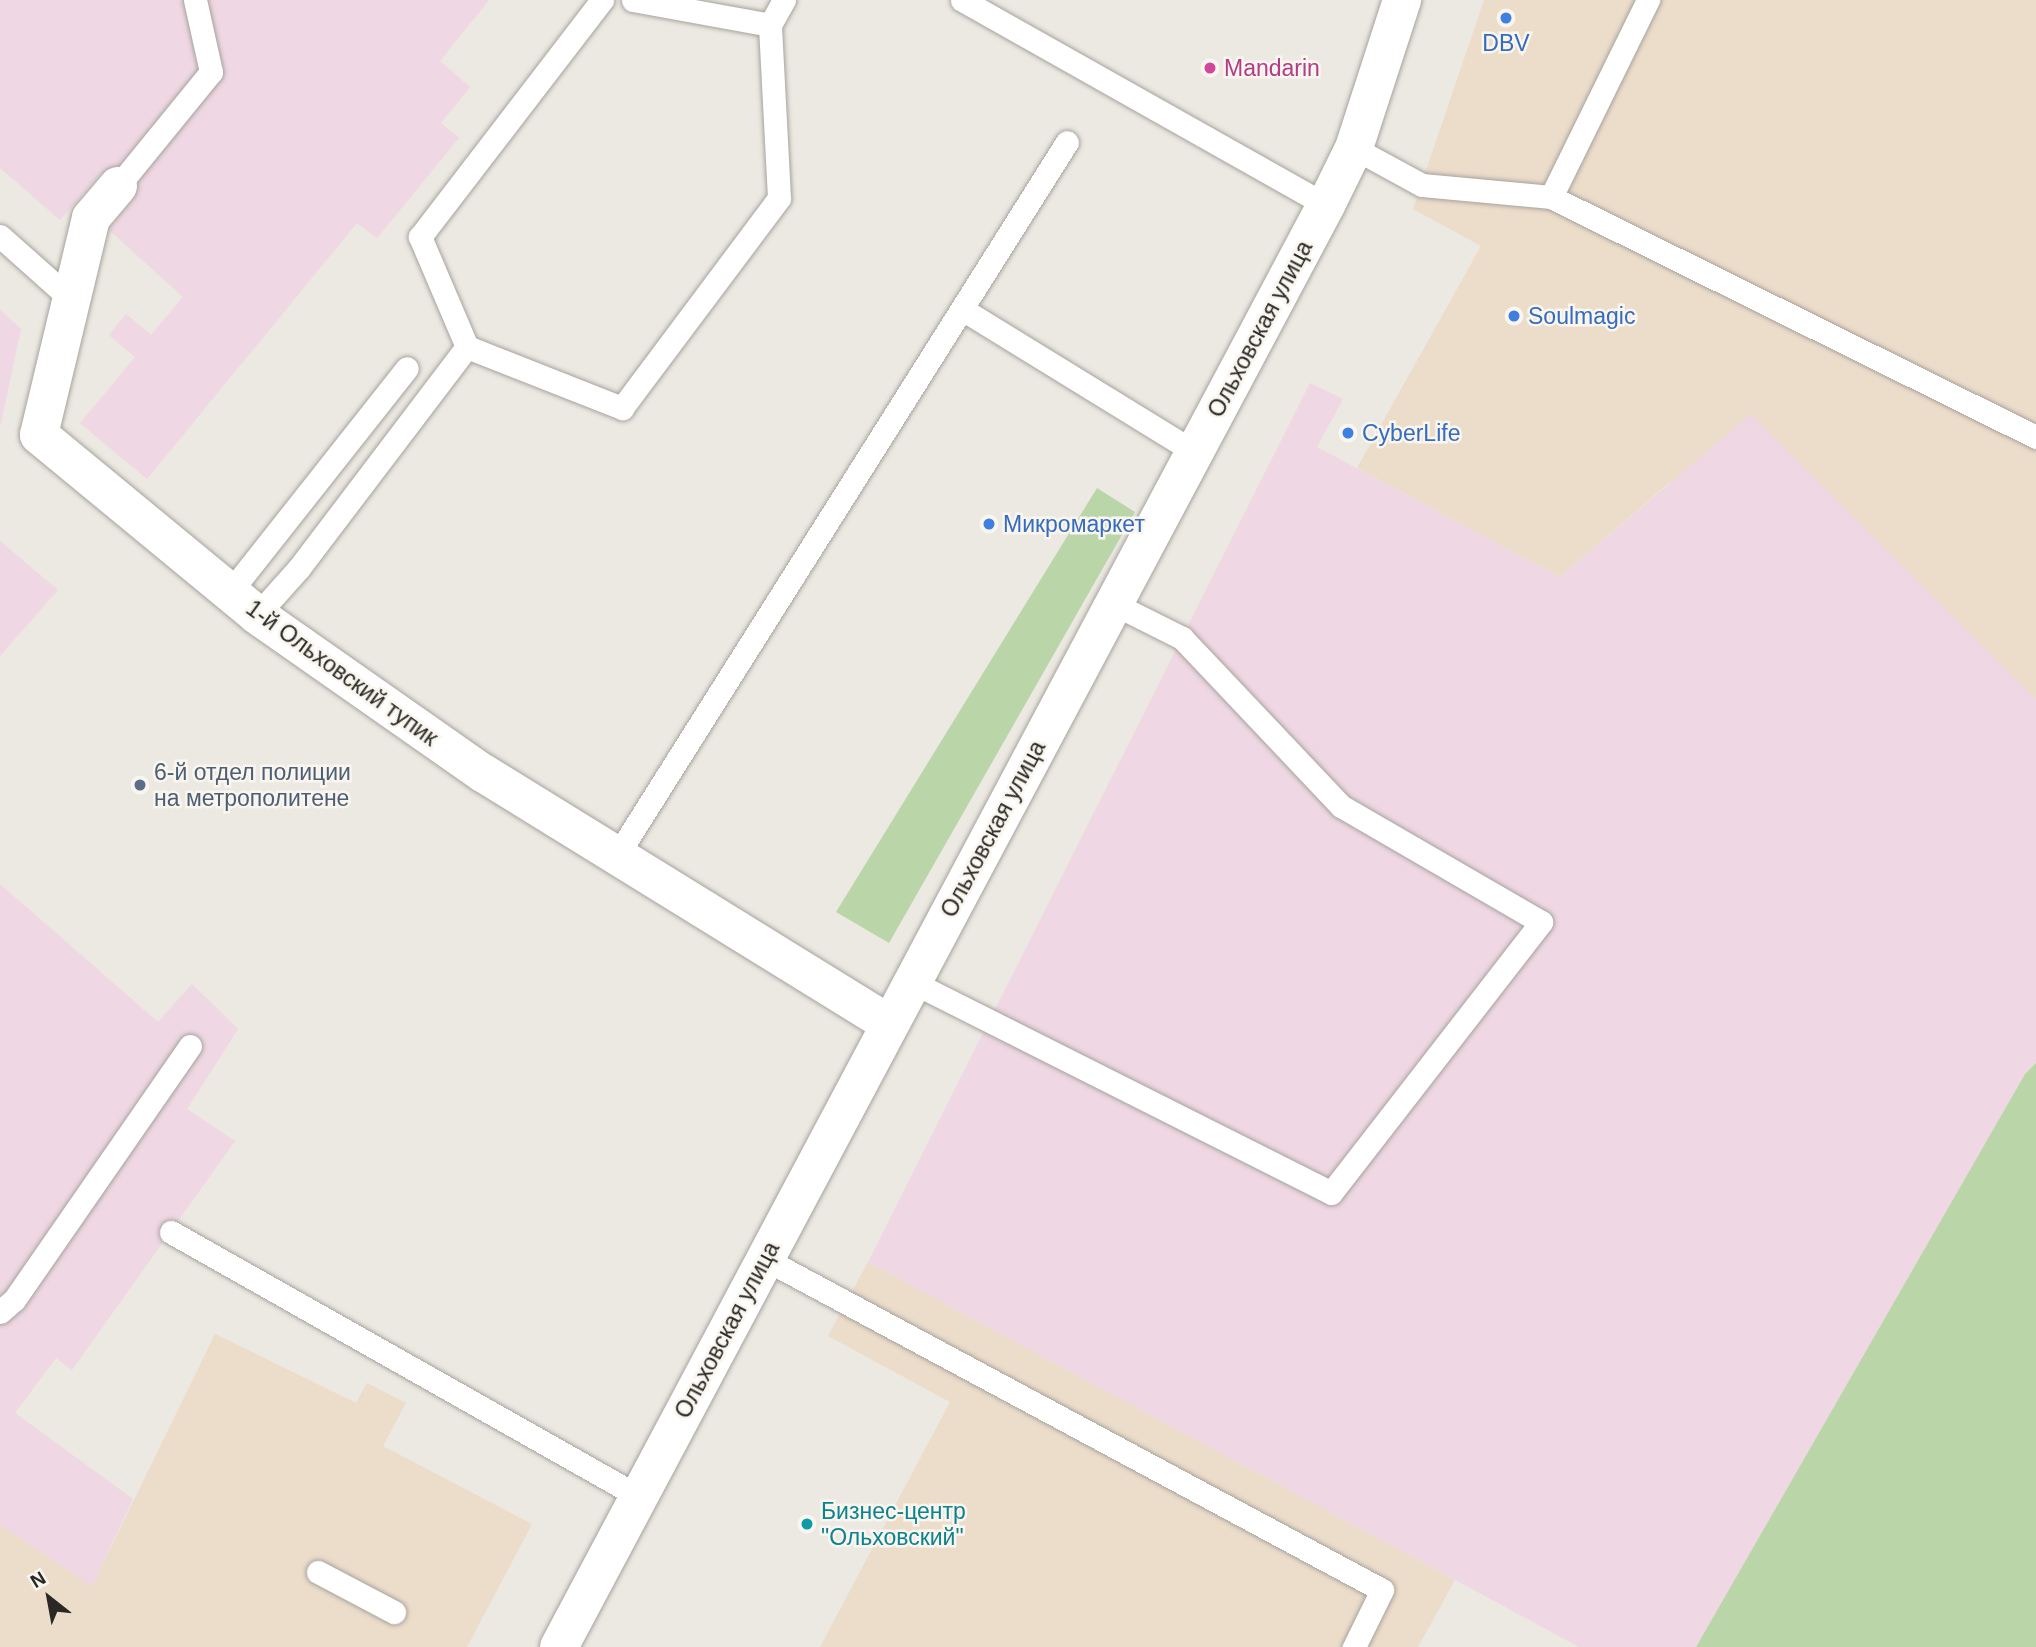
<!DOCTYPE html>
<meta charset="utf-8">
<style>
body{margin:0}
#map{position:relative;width:2036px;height:1647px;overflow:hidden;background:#ece8e2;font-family:Arial,sans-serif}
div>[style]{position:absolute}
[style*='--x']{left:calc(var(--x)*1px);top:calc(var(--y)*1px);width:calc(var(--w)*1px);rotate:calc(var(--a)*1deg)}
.commercial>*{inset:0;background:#ecdcca}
.industrial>*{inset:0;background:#efd7e3}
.green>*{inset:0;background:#bad6a8}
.roads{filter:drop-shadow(0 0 2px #a6a39d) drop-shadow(0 0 2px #a6a39d)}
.service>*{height:23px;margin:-11.5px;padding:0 11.5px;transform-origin:11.5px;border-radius:11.5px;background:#fff}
.minor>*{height:38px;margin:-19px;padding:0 19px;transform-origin:19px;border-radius:19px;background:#fff}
.dots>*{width:19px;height:19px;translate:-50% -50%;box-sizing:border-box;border:4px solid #f9f5ef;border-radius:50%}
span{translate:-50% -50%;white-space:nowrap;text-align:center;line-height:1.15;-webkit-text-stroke:5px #f9f5ef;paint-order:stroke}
.shop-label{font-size:23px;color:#366cbe}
.left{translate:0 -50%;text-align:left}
.hotel-label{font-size:23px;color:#b23c85}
.street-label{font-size:23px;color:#292825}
.service-label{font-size:23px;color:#4e5e75}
.culture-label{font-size:23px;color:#0d838f}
.north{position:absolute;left:14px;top:1563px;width:70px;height:70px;-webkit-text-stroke:5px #f9f5ef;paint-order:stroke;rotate:329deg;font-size:19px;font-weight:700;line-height:28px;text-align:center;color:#292825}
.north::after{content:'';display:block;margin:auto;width:24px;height:32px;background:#292825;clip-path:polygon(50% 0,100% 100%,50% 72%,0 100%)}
</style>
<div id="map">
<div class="commercial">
<i style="clip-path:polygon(1484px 0,2036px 0,2036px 699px,2005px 670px,1670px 482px,1560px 577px,1357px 468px,1481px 246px,1413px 209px)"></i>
<i style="clip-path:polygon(868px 1262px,1455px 1580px,1418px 1647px,820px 1647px,950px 1402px,828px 1336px)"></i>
<i style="clip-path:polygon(215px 1334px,356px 1403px,367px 1383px,406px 1403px,383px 1446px,532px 1524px,467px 1647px,0 1647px,0 1525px,92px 1586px)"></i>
</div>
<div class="industrial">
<i style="clip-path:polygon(0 0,489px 0,440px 61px,470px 87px,441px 123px,459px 138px,377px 238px,357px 223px,147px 479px,80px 423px,135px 357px,109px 335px,126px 314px,151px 335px,183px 297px,108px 229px,133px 200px,101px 173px,60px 220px,0 168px)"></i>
<i style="clip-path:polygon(0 310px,21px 329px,0 427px)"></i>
<i style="clip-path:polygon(1310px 383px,1343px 399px,1317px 447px,1560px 577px,1751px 414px,2036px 699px,2036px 1063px,2025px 1074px,1696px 1647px,1579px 1647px,868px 1262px)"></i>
<i style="clip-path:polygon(0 541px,58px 590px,0 656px)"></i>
<i style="clip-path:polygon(0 884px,158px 1022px,192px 984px,238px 1029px,187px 1109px,235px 1141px,72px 1370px,56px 1358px,15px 1413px,133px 1499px,92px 1586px,0 1525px)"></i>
</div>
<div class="green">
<i style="clip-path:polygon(1097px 488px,1135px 512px,889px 943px,836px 912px)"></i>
<i style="clip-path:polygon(2036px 1063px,2036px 1647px,1696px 1647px,2025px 1074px)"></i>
</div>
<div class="roads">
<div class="service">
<i style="--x:633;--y:0;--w:139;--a:10.3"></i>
<i style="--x:962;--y:0;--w:418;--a:29.4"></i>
<i style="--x:1354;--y:148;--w:77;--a:28.6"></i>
<i style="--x:1422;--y:185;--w:130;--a:5.3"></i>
<i style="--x:1551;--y:197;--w:541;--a:26.33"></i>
<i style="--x:118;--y:186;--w:147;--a:-50.8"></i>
<i style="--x:211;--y:72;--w:74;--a:-102.5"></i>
<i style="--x:1551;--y:197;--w:220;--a:-63.8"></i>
<i style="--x:0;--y:236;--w:98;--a:41.7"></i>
<i style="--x:962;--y:309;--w:273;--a:31.6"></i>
<i style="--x:467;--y:347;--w:120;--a:-113.1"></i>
<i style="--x:420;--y:237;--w:299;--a:-52.5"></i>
<i style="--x:230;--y:592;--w:285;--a:-51.7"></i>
<i style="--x:257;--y:615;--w:63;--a:-48.2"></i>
<i style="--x:299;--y:568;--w:278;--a:-52.8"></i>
<i style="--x:467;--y:347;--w:167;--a:21.5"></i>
<i style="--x:622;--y:408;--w:262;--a:-53.2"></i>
<i style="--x:779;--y:198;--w:173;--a:-93"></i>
<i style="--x:770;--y:25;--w:29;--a:-61"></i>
<i style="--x:616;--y:857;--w:845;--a:-57.76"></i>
<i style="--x:912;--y:982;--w:469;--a:26.7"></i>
<i style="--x:1331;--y:1193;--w:343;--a:-52.2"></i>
<i style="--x:1541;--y:922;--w:231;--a:-149.9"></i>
<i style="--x:1341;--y:806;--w:231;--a:-133.4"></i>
<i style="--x:1182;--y:638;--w:76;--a:-153.4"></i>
<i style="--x:171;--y:1232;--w:536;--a:29.48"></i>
<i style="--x:765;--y:1259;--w:700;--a:28.21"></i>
<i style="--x:1382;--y:1590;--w:64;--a:116.2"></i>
<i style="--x:0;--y:1312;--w:18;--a:-41"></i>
<i style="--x:14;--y:1300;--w:309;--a:-55.3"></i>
<i style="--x:318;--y:1572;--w:86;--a:27.8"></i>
</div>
<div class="minor">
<i style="--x:118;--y:186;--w:42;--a:130.2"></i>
<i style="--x:91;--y:218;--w:223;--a:103.5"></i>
<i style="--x:39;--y:435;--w:283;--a:39.5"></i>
<i style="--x:257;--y:615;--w:276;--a:35"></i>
<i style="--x:483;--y:773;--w:477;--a:31.7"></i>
<i style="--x:559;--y:1647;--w:1633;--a:-61.99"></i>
<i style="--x:1326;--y:205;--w:64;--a:-63.8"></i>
<i style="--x:1354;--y:148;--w:156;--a:-72"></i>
</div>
</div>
<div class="dots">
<i style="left:1506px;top:18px;background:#3f7fe0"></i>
<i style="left:1210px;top:68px;background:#d1479c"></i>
<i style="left:1514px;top:316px;background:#3f7fe0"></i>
<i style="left:1348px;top:433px;background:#3f7fe0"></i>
<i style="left:989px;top:524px;background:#3f7fe0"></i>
<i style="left:140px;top:785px;background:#5c6f8a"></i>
<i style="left:807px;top:1524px;background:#0f9aa8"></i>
</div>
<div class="shop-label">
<span style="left:1506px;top:43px">DBV</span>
<span class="left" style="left:1528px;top:316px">Soulmagic</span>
<span class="left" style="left:1362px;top:433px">CyberLife</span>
<span class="left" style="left:1003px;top:524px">Микромаркет</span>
</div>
<div class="hotel-label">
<span class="left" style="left:1224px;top:68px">Mandarin</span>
</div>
<div class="street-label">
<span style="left:1260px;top:329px;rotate:-62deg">Ольховская улица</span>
<span style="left:342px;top:673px;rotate:36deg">1-й Ольховский тупик</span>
<span style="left:993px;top:829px;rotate:-62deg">Ольховская улица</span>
<span style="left:727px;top:1330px;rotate:-62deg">Ольховская улица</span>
</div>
<div class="service-label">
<span class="left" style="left:154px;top:785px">6-й отдел полиции<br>на метрополитене</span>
</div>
<div class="culture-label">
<span class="left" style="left:821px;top:1524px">Бизнес-центр<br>"Ольховский"</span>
</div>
<div class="north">N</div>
</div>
